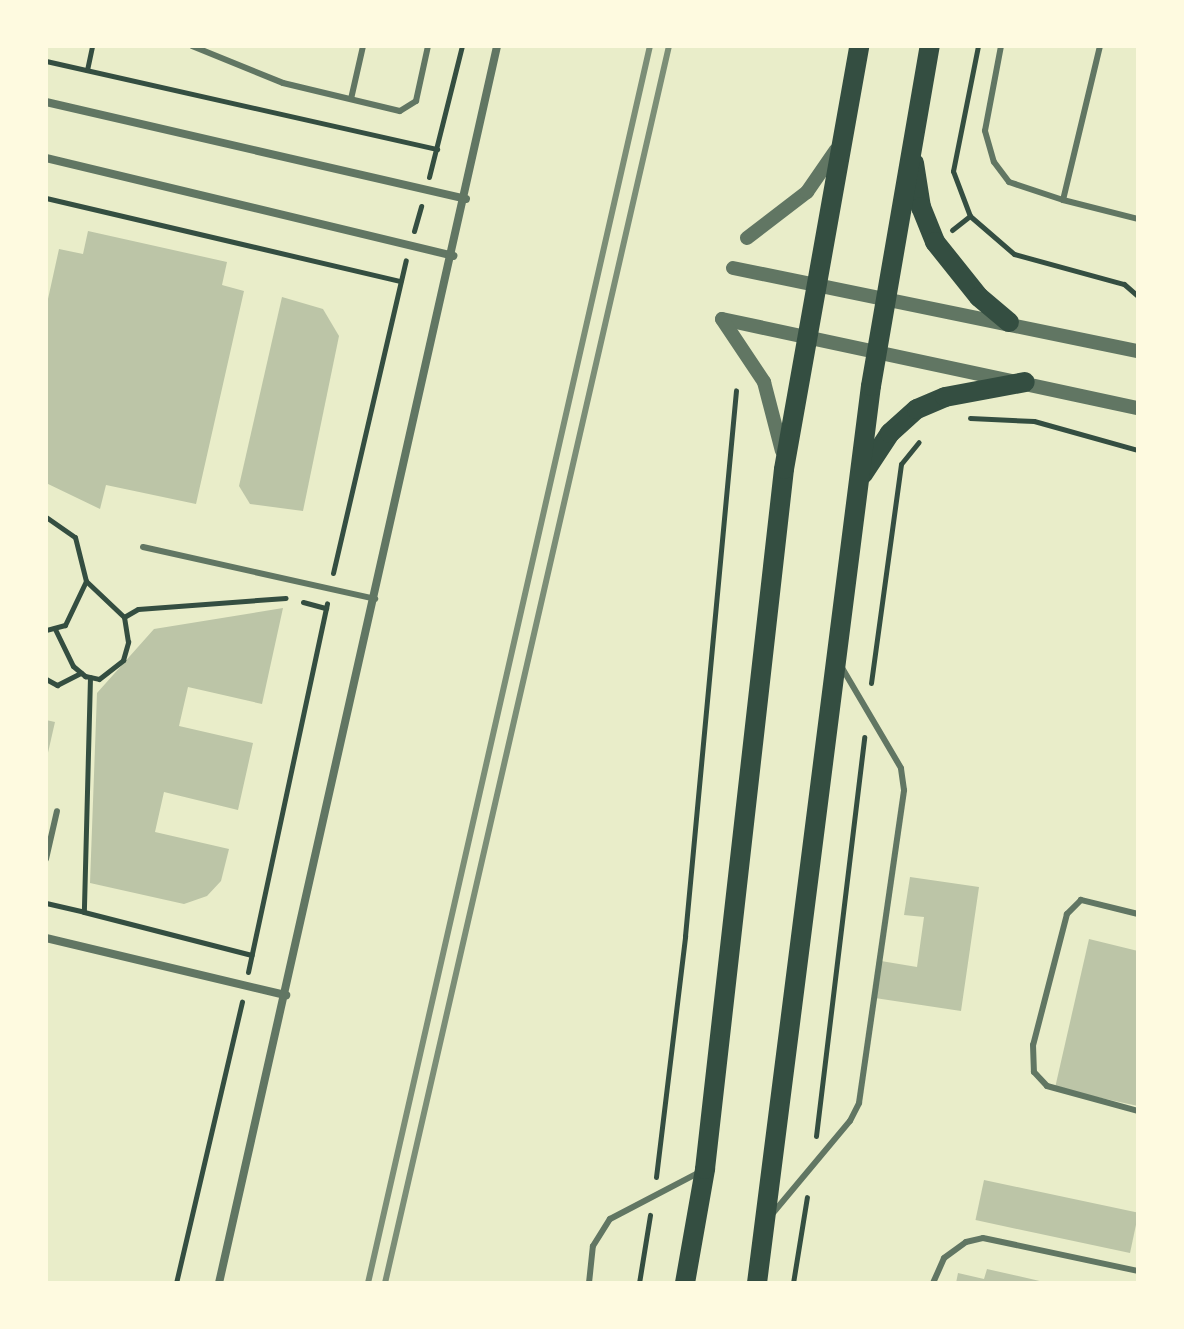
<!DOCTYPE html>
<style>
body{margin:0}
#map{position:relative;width:1184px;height:1329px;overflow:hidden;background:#e9edc9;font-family:"PT Sans Narrow",sans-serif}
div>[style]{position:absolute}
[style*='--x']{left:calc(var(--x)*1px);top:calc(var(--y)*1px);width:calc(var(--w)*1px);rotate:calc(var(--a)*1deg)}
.building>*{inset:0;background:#bcc5a7;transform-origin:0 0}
.path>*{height:5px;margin:-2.5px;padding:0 2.5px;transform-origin:2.5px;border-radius:2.5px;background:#344e41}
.service>*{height:6px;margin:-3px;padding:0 3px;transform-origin:3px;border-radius:3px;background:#617663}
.minor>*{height:8px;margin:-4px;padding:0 4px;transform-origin:4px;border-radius:4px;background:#617663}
.tertiary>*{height:14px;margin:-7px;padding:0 7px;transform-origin:7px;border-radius:7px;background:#617663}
.primary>*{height:20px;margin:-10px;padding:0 10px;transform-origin:10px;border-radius:10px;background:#344e41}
.rail>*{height:6px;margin:-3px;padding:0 3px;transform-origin:3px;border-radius:3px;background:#7c8e77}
span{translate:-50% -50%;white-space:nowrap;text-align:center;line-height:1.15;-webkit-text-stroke:8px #fefae0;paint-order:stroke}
.frame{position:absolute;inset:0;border:48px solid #fefae0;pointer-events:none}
</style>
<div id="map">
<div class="building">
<i style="clip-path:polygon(88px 231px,227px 262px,222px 285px,244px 291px,196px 504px,106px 485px,100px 509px,46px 483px,46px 308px,59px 249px,83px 254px)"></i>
<i style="clip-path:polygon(282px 297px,323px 309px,339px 336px,303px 511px,250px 504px,239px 486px)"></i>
<i style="clip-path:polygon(283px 608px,262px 704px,188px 687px,179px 726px,253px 743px,238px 810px,164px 792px,155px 832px,229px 849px,221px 881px,207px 896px,184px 904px,90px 883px,97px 693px,154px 629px)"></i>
<i style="clip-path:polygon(46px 720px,55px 722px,47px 757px,46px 757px)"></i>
<i style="clip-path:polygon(910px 877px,979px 887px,961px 1011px,875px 998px,881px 961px,917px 967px,924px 917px,904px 915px)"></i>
<i style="clip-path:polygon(1089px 939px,1138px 951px,1138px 1106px,1055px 1088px)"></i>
<i style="left:984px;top:1180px;width:158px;height:41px;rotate:12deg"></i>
<i style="clip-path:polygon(987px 1269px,1044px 1282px,1044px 1283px,956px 1283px,958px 1273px,984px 1279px)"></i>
</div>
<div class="path">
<i style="--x:46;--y:61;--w:401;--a:12.7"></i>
<i style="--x:87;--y:70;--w:25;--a:-78"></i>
<i style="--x:429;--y:177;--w:135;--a:-75.9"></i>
<i style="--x:46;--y:198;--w:364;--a:13.2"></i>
<i style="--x:970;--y:216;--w:58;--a:40.8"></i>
<i style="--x:1014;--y:254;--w:114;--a:15.3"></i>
<i style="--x:1124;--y:284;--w:18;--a:41"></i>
<i style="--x:952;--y:230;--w:23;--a:-38"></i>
<i style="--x:970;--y:216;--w:48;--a:-110.7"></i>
<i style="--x:953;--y:171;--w:127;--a:-78.7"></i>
<i style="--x:414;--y:231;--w:26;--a:-74"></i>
<i style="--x:970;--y:418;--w:64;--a:2.7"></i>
<i style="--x:1034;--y:421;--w:108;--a:15.6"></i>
<i style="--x:46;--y:517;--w:35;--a:35"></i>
<i style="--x:75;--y:537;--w:45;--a:76"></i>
<i style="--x:86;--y:581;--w:49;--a:115.5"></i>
<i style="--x:65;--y:625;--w:20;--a:165"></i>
<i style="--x:333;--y:573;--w:321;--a:-76.9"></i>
<i style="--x:86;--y:581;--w:52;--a:43.5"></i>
<i style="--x:124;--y:617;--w:16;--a:-30"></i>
<i style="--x:138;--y:609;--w:148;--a:-4.3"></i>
<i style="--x:303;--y:602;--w:24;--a:15"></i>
<i style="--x:55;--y:629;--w:41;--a:64.1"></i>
<i style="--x:73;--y:666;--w:16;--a:40"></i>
<i style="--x:85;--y:676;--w:14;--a:12"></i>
<i style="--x:99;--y:679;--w:31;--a:-38"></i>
<i style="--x:123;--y:660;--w:19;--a:-74"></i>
<i style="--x:128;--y:642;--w:25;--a:-99"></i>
<i style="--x:90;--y:677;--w:235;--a:91.5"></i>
<i style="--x:84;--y:912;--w:173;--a:14.4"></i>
<i style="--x:46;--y:679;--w:13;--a:29"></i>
<i style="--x:57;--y:685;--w:27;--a:-27"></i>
<i style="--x:871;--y:683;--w:221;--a:-82.2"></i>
<i style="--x:901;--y:464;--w:28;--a:-51"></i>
<i style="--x:46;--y:903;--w:39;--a:13"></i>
<i style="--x:248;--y:972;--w:377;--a:-77.9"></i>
<i style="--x:816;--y:1136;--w:402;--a:-83.1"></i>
<i style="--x:656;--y:1177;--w:243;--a:-83.1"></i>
<i style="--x:685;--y:936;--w:548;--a:-84.66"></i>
<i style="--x:176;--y:1283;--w:289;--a:-76.8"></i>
<i style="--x:639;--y:1283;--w:69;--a:-80.8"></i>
<i style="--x:793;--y:1283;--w:87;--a:-80.8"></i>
</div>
<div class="service">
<i style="--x:192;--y:46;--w:98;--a:22.1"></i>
<i style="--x:283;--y:83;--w:120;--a:13.5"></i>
<i style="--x:400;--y:111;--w:19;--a:-32"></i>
<i style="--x:416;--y:101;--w:56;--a:-77.7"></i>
<i style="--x:1001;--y:46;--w:86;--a:100.7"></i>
<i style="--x:985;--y:131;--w:32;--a:74"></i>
<i style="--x:994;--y:162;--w:25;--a:53"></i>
<i style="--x:1009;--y:182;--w:57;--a:18.4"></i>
<i style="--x:1100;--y:46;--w:158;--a:103.5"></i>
<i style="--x:1063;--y:200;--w:77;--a:14.2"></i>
<i style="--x:351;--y:99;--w:54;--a:-77.2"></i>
<i style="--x:143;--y:547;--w:238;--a:12.6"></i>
<i style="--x:46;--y:859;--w:49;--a:-77.1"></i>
<i style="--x:1138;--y:914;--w:59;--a:-166.2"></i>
<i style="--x:1081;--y:900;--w:20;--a:135"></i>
<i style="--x:1067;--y:914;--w:135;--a:104.5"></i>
<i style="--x:1033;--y:1045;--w:27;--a:88"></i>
<i style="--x:1034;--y:1072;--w:19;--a:47"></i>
<i style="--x:1047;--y:1086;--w:94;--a:15.4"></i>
<i style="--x:773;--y:1213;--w:120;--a:-50.1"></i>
<i style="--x:850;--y:1121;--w:20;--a:-63"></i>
<i style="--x:859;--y:1103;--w:316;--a:-81.8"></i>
<i style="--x:904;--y:790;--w:22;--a:-98"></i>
<i style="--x:901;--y:768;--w:118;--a:-120.5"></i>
<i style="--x:589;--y:1283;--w:37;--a:-84"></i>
<i style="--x:593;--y:1246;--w:32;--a:-58"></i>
<i style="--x:610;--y:1219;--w:99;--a:-27.6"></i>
<i style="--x:933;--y:1283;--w:27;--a:-66"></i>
<i style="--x:944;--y:1258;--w:27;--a:-36"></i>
<i style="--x:966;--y:1242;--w:17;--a:-13"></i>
<i style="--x:983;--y:1238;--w:158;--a:12"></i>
</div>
<div class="minor">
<i style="--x:46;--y:102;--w:431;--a:13"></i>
<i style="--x:46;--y:158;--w:419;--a:13.5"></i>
<i style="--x:46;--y:938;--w:247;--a:13.4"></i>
<i style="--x:219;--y:1283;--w:1268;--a:-77.33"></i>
</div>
<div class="tertiary">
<i style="--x:747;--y:238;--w:76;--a:-37.5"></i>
<i style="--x:807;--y:192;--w:51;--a:-55.4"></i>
<i style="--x:733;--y:268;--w:413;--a:11.6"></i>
<i style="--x:722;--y:319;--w:425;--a:12.1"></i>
<i style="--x:722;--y:319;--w:76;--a:56.3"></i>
<i style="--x:764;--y:382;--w:71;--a:75.4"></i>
</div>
<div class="primary">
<i style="--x:914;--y:163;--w:45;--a:81"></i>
<i style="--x:921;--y:207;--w:38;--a:68"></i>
<i style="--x:935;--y:242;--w:70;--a:51.3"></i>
<i style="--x:979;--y:297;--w:39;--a:40"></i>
<i style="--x:863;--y:474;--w:49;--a:-56.6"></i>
<i style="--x:890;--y:433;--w:36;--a:-42"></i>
<i style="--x:917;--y:409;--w:30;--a:-23"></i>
<i style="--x:945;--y:397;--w:81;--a:-10.6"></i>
<i style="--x:685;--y:1283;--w:116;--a:-80"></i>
<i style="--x:705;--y:1169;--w:704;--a:-83.56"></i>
<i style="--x:784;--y:469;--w:430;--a:-79.9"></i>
<i style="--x:757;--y:1283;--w:904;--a:-82.76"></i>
<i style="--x:871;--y:386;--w:345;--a:-80.2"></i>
</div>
<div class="rail">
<i style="--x:368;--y:1283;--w:1269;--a:-77.16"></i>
<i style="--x:385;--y:1283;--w:1269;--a:-77.07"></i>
</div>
<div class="frame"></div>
</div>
